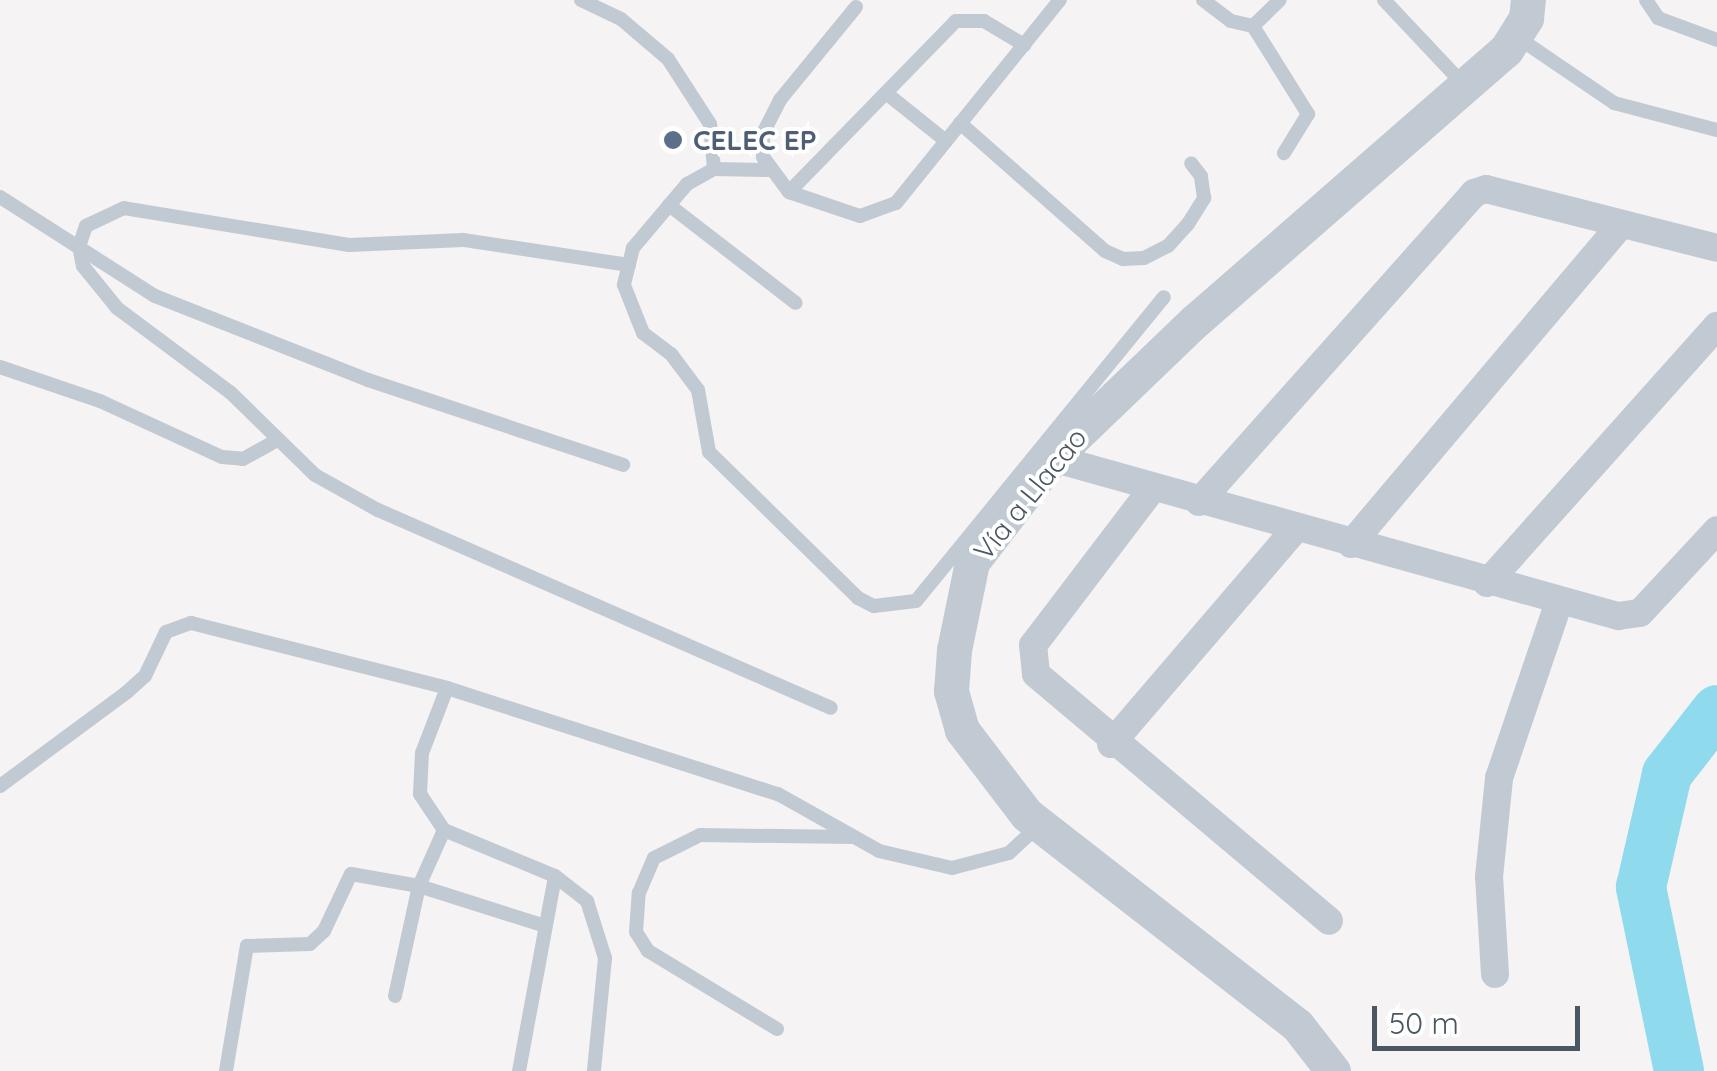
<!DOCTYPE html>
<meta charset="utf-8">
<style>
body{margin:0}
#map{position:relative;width:1717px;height:1071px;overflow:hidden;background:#f5f3f3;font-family:Quicksand,sans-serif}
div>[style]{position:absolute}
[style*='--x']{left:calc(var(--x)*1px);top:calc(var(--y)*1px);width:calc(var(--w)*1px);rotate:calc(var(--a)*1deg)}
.river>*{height:50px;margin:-25px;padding:0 25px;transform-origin:25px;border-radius:25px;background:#90daee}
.service>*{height:14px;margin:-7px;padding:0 7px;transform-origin:7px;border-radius:7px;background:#c1cad2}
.minor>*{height:28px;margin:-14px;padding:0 14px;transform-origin:14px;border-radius:14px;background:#c1cad2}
.tertiary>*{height:35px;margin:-17.5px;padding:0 17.5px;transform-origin:17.5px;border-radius:17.5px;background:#c1cad2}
.dots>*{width:28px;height:28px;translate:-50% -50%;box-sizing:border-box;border:5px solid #fff;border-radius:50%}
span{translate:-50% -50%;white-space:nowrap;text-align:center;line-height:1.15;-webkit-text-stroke:8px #fff;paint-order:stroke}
.service-label{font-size:28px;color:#4e5e75;font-weight:700}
.left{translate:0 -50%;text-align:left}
.street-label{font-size:28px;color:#4a5661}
.scale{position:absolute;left:1372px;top:1006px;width:208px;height:45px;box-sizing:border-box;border:5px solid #4a5661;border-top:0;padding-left:12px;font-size:30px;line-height:35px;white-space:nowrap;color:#4a5661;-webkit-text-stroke:8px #fff;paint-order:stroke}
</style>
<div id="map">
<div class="river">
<i style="--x:1679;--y:1071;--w:188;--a:-101.7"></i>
<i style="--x:1641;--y:887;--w:116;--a:-77"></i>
<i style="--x:1667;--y:774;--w:81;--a:-52"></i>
</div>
<div class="service">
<i style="--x:581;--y:0;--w:44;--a:25.4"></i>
<i style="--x:621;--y:19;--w:62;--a:40.4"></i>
<i style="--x:668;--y:59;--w:77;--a:57.1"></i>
<i style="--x:710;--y:124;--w:45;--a:84.9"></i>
<i style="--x:1203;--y:0;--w:35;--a:37"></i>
<i style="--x:1231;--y:21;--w:23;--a:13"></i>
<i style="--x:1253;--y:26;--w:37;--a:-44"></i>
<i style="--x:1384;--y:0;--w:118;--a:46.7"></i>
<i style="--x:1646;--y:0;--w:22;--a:56"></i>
<i style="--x:1658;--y:18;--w:63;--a:20.4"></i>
<i style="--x:856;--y:7;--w:120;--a:129.3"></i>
<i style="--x:780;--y:100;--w:38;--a:117"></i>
<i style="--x:763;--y:134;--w:23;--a:90"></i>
<i style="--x:763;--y:157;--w:44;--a:53.4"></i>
<i style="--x:789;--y:192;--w:75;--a:18.7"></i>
<i style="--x:860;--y:216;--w:38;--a:-20"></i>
<i style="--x:896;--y:203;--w:261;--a:-51.1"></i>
<i style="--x:1253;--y:26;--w:104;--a:58"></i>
<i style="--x:1308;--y:114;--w:46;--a:121.6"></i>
<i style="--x:1517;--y:37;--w:117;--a:34.2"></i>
<i style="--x:1614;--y:103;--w:106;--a:14.7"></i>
<i style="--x:886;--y:93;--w:77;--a:38.7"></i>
<i style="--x:960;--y:123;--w:193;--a:41.4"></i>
<i style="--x:1105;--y:251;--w:20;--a:24"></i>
<i style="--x:1123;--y:259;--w:21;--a:-3"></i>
<i style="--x:1144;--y:258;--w:27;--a:-27"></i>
<i style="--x:1168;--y:246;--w:30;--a:-48"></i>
<i style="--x:1188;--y:224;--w:31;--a:-58"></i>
<i style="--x:1204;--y:198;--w:22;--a:-98"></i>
<i style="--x:1201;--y:176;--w:16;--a:-128"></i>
<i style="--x:767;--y:170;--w:53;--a:-178.9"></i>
<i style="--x:714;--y:169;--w:31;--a:151"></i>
<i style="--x:687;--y:184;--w:84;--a:130.2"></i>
<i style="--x:633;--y:248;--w:38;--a:104"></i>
<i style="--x:624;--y:285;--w:52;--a:68.4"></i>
<i style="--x:643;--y:333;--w:35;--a:37"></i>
<i style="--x:671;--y:354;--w:45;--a:53.1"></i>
<i style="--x:698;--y:390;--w:63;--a:79.9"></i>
<i style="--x:709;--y:452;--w:209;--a:44.4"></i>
<i style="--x:858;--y:598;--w:18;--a:27"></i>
<i style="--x:874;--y:606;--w:42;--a:-6.8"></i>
<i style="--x:916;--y:601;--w:392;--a:-50.8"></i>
<i style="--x:789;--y:192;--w:239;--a:-45.7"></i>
<i style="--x:956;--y:21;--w:28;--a:0"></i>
<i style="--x:984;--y:21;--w:47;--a:31"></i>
<i style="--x:0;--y:197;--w:184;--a:32.6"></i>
<i style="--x:155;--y:296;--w:229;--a:21.5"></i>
<i style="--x:368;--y:380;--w:269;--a:18.4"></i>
<i style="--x:669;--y:205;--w:160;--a:37.7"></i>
<i style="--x:629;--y:265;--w:168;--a:-171.4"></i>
<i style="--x:463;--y:240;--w:114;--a:177.5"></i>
<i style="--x:349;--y:245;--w:228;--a:-170.7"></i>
<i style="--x:124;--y:208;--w:42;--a:154.7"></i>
<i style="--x:86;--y:226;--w:21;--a:109"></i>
<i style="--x:79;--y:246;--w:20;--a:79"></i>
<i style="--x:83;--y:266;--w:54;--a:51"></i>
<i style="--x:117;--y:308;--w:142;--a:36.7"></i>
<i style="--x:231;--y:393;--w:117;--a:44.3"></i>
<i style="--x:315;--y:475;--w:72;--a:29.1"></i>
<i style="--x:378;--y:510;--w:494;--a:23.6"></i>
<i style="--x:0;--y:367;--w:106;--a:18.8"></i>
<i style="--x:100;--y:401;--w:134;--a:24.7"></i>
<i style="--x:222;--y:457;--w:21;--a:5"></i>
<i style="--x:243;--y:459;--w:39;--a:-29"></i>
<i style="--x:447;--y:688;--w:70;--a:111"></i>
<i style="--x:422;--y:753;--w:41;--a:92.8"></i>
<i style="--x:420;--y:794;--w:43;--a:56.3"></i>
<i style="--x:444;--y:830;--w:120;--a:22.5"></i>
<i style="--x:555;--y:876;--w:41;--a:38"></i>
<i style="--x:587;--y:901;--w:60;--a:72.5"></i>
<i style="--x:605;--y:958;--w:114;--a:95.6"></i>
<i style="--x:0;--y:786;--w:158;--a:-36.5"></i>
<i style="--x:127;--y:692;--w:24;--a:-42"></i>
<i style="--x:145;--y:676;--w:49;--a:-64.5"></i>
<i style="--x:166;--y:632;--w:27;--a:-20"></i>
<i style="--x:191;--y:623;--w:264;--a:14.2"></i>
<i style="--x:447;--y:688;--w:348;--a:17.8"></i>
<i style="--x:778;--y:794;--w:116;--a:29.4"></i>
<i style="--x:879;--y:851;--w:75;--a:13.1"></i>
<i style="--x:952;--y:868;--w:59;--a:-14.7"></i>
<i style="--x:1009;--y:853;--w:38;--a:-43"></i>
<i style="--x:395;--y:996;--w:113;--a:-77.7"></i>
<i style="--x:419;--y:886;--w:132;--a:17.6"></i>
<i style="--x:777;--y:1029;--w:151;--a:-148.8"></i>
<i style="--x:648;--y:951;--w:22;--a:-122"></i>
<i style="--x:636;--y:932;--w:39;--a:-86"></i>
<i style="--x:639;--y:893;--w:38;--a:-67"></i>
<i style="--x:654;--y:858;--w:51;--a:-26.6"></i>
<i style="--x:700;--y:835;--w:152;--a:0.8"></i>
<i style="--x:226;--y:1071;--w:127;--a:-80.5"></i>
<i style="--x:247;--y:946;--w:63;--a:-1.8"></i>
<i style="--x:310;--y:944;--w:19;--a:-43"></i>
<i style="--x:324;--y:931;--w:63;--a:-64.7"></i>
<i style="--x:351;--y:874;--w:69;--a:10"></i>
<i style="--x:419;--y:886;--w:61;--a:-65.9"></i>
<i style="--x:519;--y:1071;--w:198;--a:-79.5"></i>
</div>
<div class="minor">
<i style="--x:1052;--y:458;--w:588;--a:15.6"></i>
<i style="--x:1618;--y:616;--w:22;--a:-8"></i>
<i style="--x:1640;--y:613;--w:113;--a:-47.1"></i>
<i style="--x:1152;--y:489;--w:196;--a:127.3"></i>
<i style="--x:1033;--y:645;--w:29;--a:84"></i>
<i style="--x:1036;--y:674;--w:383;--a:40.1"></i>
<i style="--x:1199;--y:502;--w:414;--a:-48.3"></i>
<i style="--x:1474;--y:193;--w:13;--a:-18"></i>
<i style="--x:1486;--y:189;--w:238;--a:14.3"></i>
<i style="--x:1351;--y:544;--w:417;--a:-49.8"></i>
<i style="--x:1487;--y:583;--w:345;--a:-48.2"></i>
<i style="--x:1111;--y:744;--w:283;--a:-49.4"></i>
<i style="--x:1495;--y:974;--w:97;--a:-93.5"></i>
<i style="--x:1489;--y:877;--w:100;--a:-84.2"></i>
<i style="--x:1499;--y:778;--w:186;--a:-71.2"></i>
</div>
<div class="tertiary">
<i style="--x:1333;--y:1071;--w:58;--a:-128"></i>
<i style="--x:1297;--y:1025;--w:342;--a:-142.1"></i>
<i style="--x:1027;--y:815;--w:107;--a:-127.4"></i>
<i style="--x:962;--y:730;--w:41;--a:-105.8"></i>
<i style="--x:951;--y:691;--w:41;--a:-85.8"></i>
<i style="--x:954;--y:650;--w:90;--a:-78.4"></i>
<i style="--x:972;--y:562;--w:131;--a:-52.4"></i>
<i style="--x:1052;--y:458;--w:198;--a:-43.8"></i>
<i style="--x:1195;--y:321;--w:413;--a:-41.1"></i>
<i style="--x:1506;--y:50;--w:38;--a:-58"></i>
<i style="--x:1526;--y:18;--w:18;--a:-84"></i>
</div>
<div class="dots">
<i style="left:673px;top:140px;background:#5c6f8a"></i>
</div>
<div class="service-label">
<span class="left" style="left:693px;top:140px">CELEC EP</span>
</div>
<div class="street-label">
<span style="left:1030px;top:494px;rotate:-51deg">Vía a Llacao</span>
</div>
<div class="scale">50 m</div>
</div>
